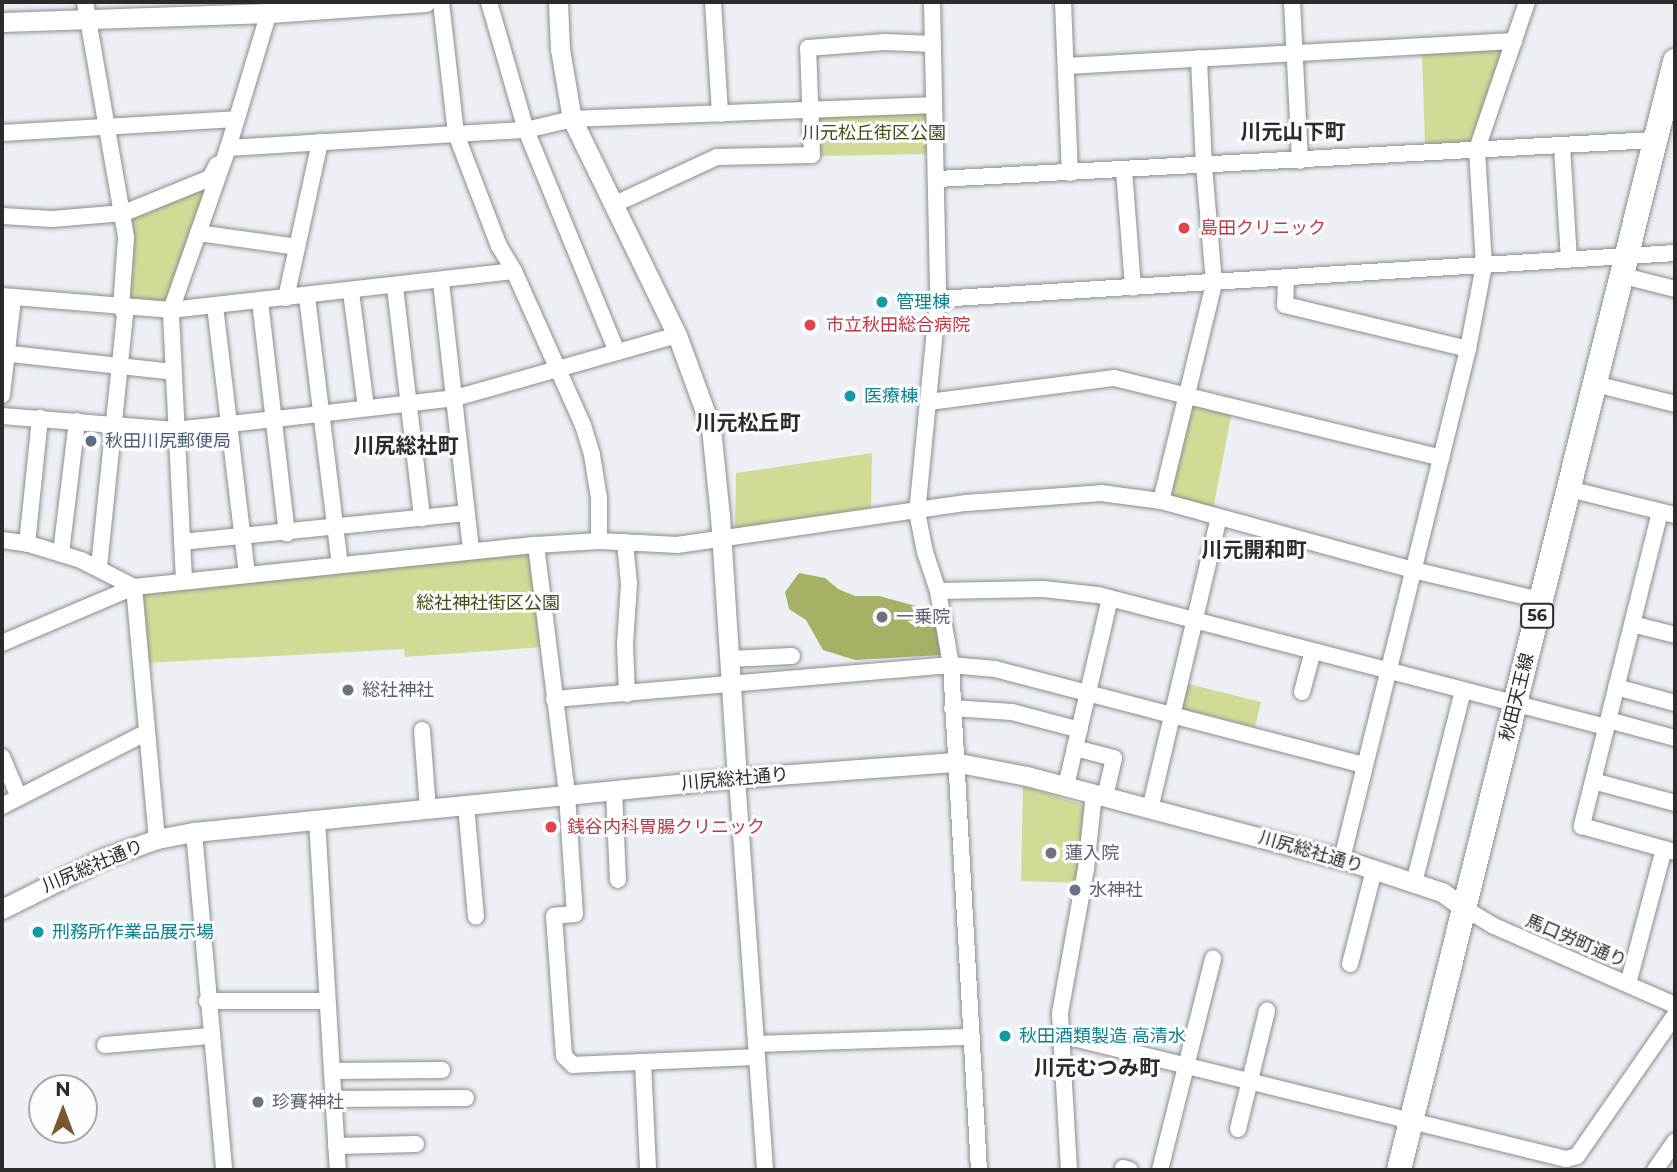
<!DOCTYPE html>
<meta charset="utf-8">
<style>
body{margin:0}
#map{position:relative;width:1677px;height:1172px;overflow:hidden;background:#ecf0f5;font-family:Montserrat,"Noto Sans JP",sans-serif}
div>[style]{position:absolute}
[style*='--x']{left:calc(var(--x)*1px);top:calc(var(--y)*1px);width:calc(var(--w)*1px);rotate:calc(var(--a)*1deg)}
.green>*{inset:0;background:#d2db96;transform-origin:0 0}
.forest>*{inset:0;background:#a7b166}
.roads{filter:drop-shadow(0 0 2px #8a8d92) drop-shadow(0 0 2px #8a8d92)}
.minor>*{height:16px;margin:-8px;padding:0 8px;transform-origin:8px;border-radius:8px;background:#fff}
.tertiary>*{height:19px;margin:-9.5px;padding:0 9.5px;transform-origin:9.5px;border-radius:9.5px;background:#fff}
.primary>*{height:24px;margin:-12px;padding:0 12px;transform-origin:12px;border-radius:12px;background:#fff}
.dots>*{width:19px;height:19px;translate:-50% -50%;box-sizing:border-box;border:4px solid #fcfdff;border-radius:50%}
span{translate:-50% -50%;white-space:nowrap;text-align:center;line-height:1.15;-webkit-text-stroke:6px #fcfdff;paint-order:stroke}
.shield-label span{padding:2px 5px;background:#fcfdff;border:2px solid;border-radius:5px;-webkit-text-stroke-width:0}
.shield-label{font-size:16px;color:#2a2b2d;font-weight:700}
.park-label{font-size:18px;color:#474c15}
.health-label{font-size:18px;color:#be3a42}
.left{translate:0 -50%;text-align:left}
.culture-label{font-size:18px;color:#0d838f}
.service-label{font-size:18px;color:#4e5e75}
.worship-label{font-size:18px;color:#5b616d}
.street-label{font-size:18px;color:#2a2b2d}
.quarter-label{font-size:21px;color:#2a2b2d;font-weight:700}
.frame{position:absolute;inset:0;border:4px solid #2a2b2d;pointer-events:none}
.north{position:absolute;left:28px;top:1074px;width:70px;height:70px;box-sizing:border-box;background:#fcfdff;border:2px solid #a8a9ab;border-radius:50%;rotate:0deg;font-size:19px;font-weight:700;line-height:28px;text-align:center;color:#2a2b2d}
.north::after{content:'';display:block;margin:auto;width:24px;height:32px;background:#79572f;clip-path:polygon(50% 0,100% 100%,50% 72%,0 100%)}
</style>
<div id="map">
<div class="green">
<i style="clip-path:polygon(1496px 48px,1503px 52px,1476px 138px,1469px 146px,1425px 147px,1422px 53px)"></i>
<i style="left:929px;top:109px;width:45px;height:113px;rotate:89deg"></i>
<i style="clip-path:polygon(210px 178px,171px 310px,121px 307px,124px 213px)"></i>
<i style="clip-path:polygon(1193px 401px,1232px 412px,1213px 509px,1170px 495px)"></i>
<i style="clip-path:polygon(872px 453px,871px 513px,745px 534px,735px 526px,736px 473px)"></i>
<i style="clip-path:polygon(532px 552px,543px 647px,405px 657px,404px 649px,146px 663px,139px 596px,144px 591px)"></i>
<i style="clip-path:polygon(1185px 683px,1261px 702px,1255px 727px,1183px 709px,1181px 700px)"></i>
<i style="clip-path:polygon(1023px 786px,1087px 806px,1079px 883px,1021px 881px)"></i>
</div>
<div class="forest">
<i style="clip-path:polygon(799px 573px,825px 578px,838px 589px,855px 596px,879px 596px,927px 609px,941px 631px,940px 655px,855px 660px,823px 650px,806px 620px,789px 609px,785px 592px)"></i>
</div>
<div class="roads">
<div class="minor">
<i style="--x:85;--y:2;--w:240;--a:80.1"></i>
<i style="--x:126;--y:238;--w:69;--a:94.1"></i>
<i style="--x:121;--y:307;--w:9;--a:63"></i>
<i style="--x:125;--y:315;--w:254;--a:95.9"></i>
<i style="--x:441;--y:2;--w:133;--a:83.5"></i>
<i style="--x:456;--y:134;--w:120;--a:69"></i>
<i style="--x:499;--y:246;--w:29;--a:59"></i>
<i style="--x:514;--y:271;--w:169;--a:65.9"></i>
<i style="--x:583;--y:425;--w:31;--a:73"></i>
<i style="--x:592;--y:455;--w:44;--a:80.8"></i>
<i style="--x:599;--y:498;--w:43;--a:90"></i>
<i style="--x:489;--y:2;--w:133;--a:73.9"></i>
<i style="--x:526;--y:130;--w:240;--a:67.7"></i>
<i style="--x:713;--y:2;--w:112;--a:86.4"></i>
<i style="--x:932;--y:2;--w:297;--a:88.8"></i>
<i style="--x:938;--y:299;--w:214;--a:95.6"></i>
<i style="--x:917;--y:512;--w:41;--a:78.7"></i>
<i style="--x:925;--y:552;--w:41;--a:71.6"></i>
<i style="--x:938;--y:591;--w:75;--a:80"></i>
<i style="--x:951;--y:665;--w:506;--a:86.83"></i>
<i style="--x:1063;--y:2;--w:171;--a:87.7"></i>
<i style="--x:1292;--y:2;--w:159;--a:87.1"></i>
<i style="--x:1066;--y:66;--w:449;--a:-3.2"></i>
<i style="--x:2;--y:133;--w:234;--a:-3.4"></i>
<i style="--x:1562;--y:146;--w:113;--a:86.5"></i>
<i style="--x:228;--y:148;--w:299;--a:-3.5"></i>
<i style="--x:526;--y:130;--w:47;--a:-13.4"></i>
<i style="--x:572;--y:119;--w:362;--a:-2.2"></i>
<i style="--x:1124;--y:170;--w:118;--a:85.6"></i>
<i style="--x:938;--y:179;--w:716;--a:-3.12"></i>
<i style="--x:613;--y:205;--w:115;--a:-24.8"></i>
<i style="--x:717;--y:157;--w:95;--a:-1.2"></i>
<i style="--x:812;--y:155;--w:107;--a:-92.1"></i>
<i style="--x:808;--y:48;--w:77;--a:-4.5"></i>
<i style="--x:885;--y:42;--w:48;--a:2.4"></i>
<i style="--x:2;--y:216;--w:50;--a:3.4"></i>
<i style="--x:52;--y:219;--w:72;--a:-4.8"></i>
<i style="--x:124;--y:213;--w:93;--a:-22.1"></i>
<i style="--x:210;--y:178;--w:15;--a:-62"></i>
<i style="--x:198;--y:233;--w:100;--a:8"></i>
<i style="--x:1620;--y:275;--w:57;--a:14.3"></i>
<i style="--x:1286;--y:279;--w:26;--a:92"></i>
<i style="--x:1285;--y:305;--w:188;--a:13.5"></i>
<i style="--x:441;--y:282;--w:270;--a:83.6"></i>
<i style="--x:395;--y:287;--w:233;--a:83.3"></i>
<i style="--x:351;--y:292;--w:117;--a:82.6"></i>
<i style="--x:2;--y:296;--w:170;--a:4.7"></i>
<i style="--x:171;--y:310;--w:345;--a:-6.5"></i>
<i style="--x:307;--y:297;--w:270;--a:83"></i>
<i style="--x:286;--y:298;--w:160;--a:-77.7"></i>
<i style="--x:938;--y:299;--w:738;--a:-3.57"></i>
<i style="--x:260;--y:301;--w:234;--a:83.4"></i>
<i style="--x:215;--y:306;--w:269;--a:83.2"></i>
<i style="--x:2;--y:353;--w:172;--a:6.3"></i>
<i style="--x:1595;--y:384;--w:82;--a:14"></i>
<i style="--x:2;--y:395;--w:98;--a:-83.5"></i>
<i style="--x:929;--y:402;--w:187;--a:-7.4"></i>
<i style="--x:1114;--y:378;--w:337;--a:13.7"></i>
<i style="--x:2;--y:416;--w:174;--a:4.6"></i>
<i style="--x:175;--y:430;--w:145;--a:-6.3"></i>
<i style="--x:319;--y:414;--w:137;--a:-6.7"></i>
<i style="--x:455;--y:398;--w:231;--a:-15.8"></i>
<i style="--x:1569;--y:489;--w:109;--a:13.8"></i>
<i style="--x:1161;--y:501;--w:224;--a:-76.3"></i>
<i style="--x:1214;--y:283;--w:117;--a:-94.9"></i>
<i style="--x:1204;--y:166;--w:108;--a:-92.7"></i>
<i style="--x:1660;--y:512;--w:324;--a:104"></i>
<i style="--x:1582;--y:826;--w:97;--a:15.6"></i>
<i style="--x:2;--y:540;--w:27;--a:8"></i>
<i style="--x:29;--y:544;--w:54;--a:17.1"></i>
<i style="--x:81;--y:560;--w:59;--a:27"></i>
<i style="--x:182;--y:542;--w:285;--a:-5.8"></i>
<i style="--x:625;--y:542;--w:42;--a:84.6"></i>
<i style="--x:629;--y:584;--w:61;--a:93.8"></i>
<i style="--x:625;--y:645;--w:49;--a:87.7"></i>
<i style="--x:27;--y:544;--w:127;--a:-84.1"></i>
<i style="--x:536;--y:545;--w:252;--a:82.9"></i>
<i style="--x:567;--y:795;--w:119;--a:86.2"></i>
<i style="--x:575;--y:914;--w:21;--a:175"></i>
<i style="--x:554;--y:916;--w:140;--a:85.9"></i>
<i style="--x:564;--y:1056;--w:13;--a:45"></i>
<i style="--x:573;--y:1065;--w:184;--a:-2.5"></i>
<i style="--x:61;--y:553;--w:133;--a:-83.1"></i>
<i style="--x:184;--y:580;--w:270;--a:-92.8"></i>
<i style="--x:171;--y:310;--w:172;--a:-70.6"></i>
<i style="--x:228;--y:148;--w:152;--a:-73.2"></i>
<i style="--x:134;--y:587;--w:253;--a:84.8"></i>
<i style="--x:938;--y:591;--w:105;--a:-1.1"></i>
<i style="--x:1043;--y:589;--w:55;--a:6.2"></i>
<i style="--x:1098;--y:595;--w:525;--a:14.57"></i>
<i style="--x:1632;--y:624;--w:44;--a:14.3"></i>
<i style="--x:2;--y:643;--w:143;--a:-23"></i>
<i style="--x:134;--y:587;--w:404;--a:-6"></i>
<i style="--x:536;--y:545;--w:63;--a:-3.6"></i>
<i style="--x:599;--y:541;--w:78;--a:2.9"></i>
<i style="--x:677;--y:545;--w:292;--a:-8.3"></i>
<i style="--x:966;--y:503;--w:135;--a:-4.2"></i>
<i style="--x:1101;--y:493;--w:61;--a:7.6"></i>
<i style="--x:1161;--y:501;--w:261;--a:15.3"></i>
<i style="--x:1413;--y:570;--w:130;--a:13.3"></i>
<i style="--x:729;--y:659;--w:63;--a:-2.7"></i>
<i style="--x:1616;--y:687;--w:61;--a:15.2"></i>
<i style="--x:1302;--y:692;--w:42;--a:-75"></i>
<i style="--x:554;--y:699;--w:398;--a:-4.9"></i>
<i style="--x:951;--y:665;--w:44;--a:5.2"></i>
<i style="--x:995;--y:669;--w:381;--a:14.6"></i>
<i style="--x:952;--y:708;--w:60;--a:3.8"></i>
<i style="--x:1012;--y:712;--w:70;--a:14.8"></i>
<i style="--x:1608;--y:720;--w:69;--a:15"></i>
<i style="--x:422;--y:730;--w:79;--a:85.7"></i>
<i style="--x:1075;--y:748;--w:40;--a:14.4"></i>
<i style="--x:1114;--y:758;--w:39;--a:103"></i>
<i style="--x:2;--y:757;--w:43;--a:67"></i>
<i style="--x:737;--y:778;--w:393;--a:85.9"></i>
<i style="--x:1593;--y:781;--w:85;--a:15"></i>
<i style="--x:1066;--y:786;--w:193;--a:-76.8"></i>
<i style="--x:614;--y:790;--w:90;--a:87.5"></i>
<i style="--x:466;--y:805;--w:112;--a:84.9"></i>
<i style="--x:2;--y:806;--w:163;--a:-27"></i>
<i style="--x:1150;--y:809;--w:299;--a:-76.7"></i>
<i style="--x:317;--y:820;--w:351;--a:86.6"></i>
<i style="--x:194;--y:832;--w:339;--a:84.9"></i>
<i style="--x:1342;--y:859;--w:525;--a:-76.12"></i>
<i style="--x:1468;--y:349;--w:86;--a:-79.2"></i>
<i style="--x:1484;--y:265;--w:116;--a:-93.5"></i>
<i style="--x:1477;--y:149;--w:155;--a:-71.2"></i>
<i style="--x:1414;--y:883;--w:198;--a:-75.7"></i>
<i style="--x:1464;--y:908;--w:35;--a:31"></i>
<i style="--x:1494;--y:926;--w:197;--a:23.6"></i>
<i style="--x:1350;--y:964;--w:97;--a:-75.7"></i>
<i style="--x:1628;--y:984;--w:140;--a:-75.1"></i>
<i style="--x:207;--y:1001;--w:120;--a:0"></i>
<i style="--x:1061;--y:1035;--w:520;--a:13.8"></i>
<i style="--x:1566;--y:1159;--w:11;--a:-15"></i>
<i style="--x:1577;--y:1156;--w:172;--a:-55.2"></i>
<i style="--x:756;--y:1044;--w:216;--a:-1.9"></i>
<i style="--x:105;--y:1045;--w:105;--a:-4.9"></i>
<i style="--x:643;--y:1062;--w:108;--a:87.3"></i>
<i style="--x:332;--y:1071;--w:110;--a:-0.5"></i>
<i style="--x:333;--y:1099;--w:133;--a:-0.4"></i>
<i style="--x:1238;--y:1129;--w:122;--a:-76.2"></i>
<i style="--x:336;--y:1146;--w:80;--a:-1.4"></i>
<i style="--x:1123;--y:1168;--w:7;--a:16"></i>
<i style="--x:1069;--y:1170;--w:157;--a:-93.3"></i>
<i style="--x:1060;--y:1013;--w:146;--a:-79.8"></i>
<i style="--x:1086;--y:869;--w:76;--a:-84"></i>
<i style="--x:1160;--y:1170;--w:218;--a:-75.9"></i>
<i style="--x:1655;--y:1170;--w:35;--a:-55"></i>
</div>
<div class="tertiary">
<i style="--x:558;--y:2;--w:47;--a:87.6"></i>
<i style="--x:560;--y:49;--w:71;--a:80.3"></i>
<i style="--x:572;--y:119;--w:240;--a:64.1"></i>
<i style="--x:677;--y:335;--w:99;--a:69.9"></i>
<i style="--x:711;--y:428;--w:88;--a:84.2"></i>
<i style="--x:720;--y:516;--w:263;--a:86.3"></i>
<i style="--x:2;--y:22;--w:268;--a:-1.9"></i>
<i style="--x:270;--y:13;--w:156;--a:-4"></i>
<i style="--x:2;--y:909;--w:114;--a:-26.6"></i>
<i style="--x:104;--y:858;--w:56;--a:-19.7"></i>
<i style="--x:157;--y:839;--w:38;--a:-11"></i>
<i style="--x:194;--y:832;--w:546;--a:-5.68"></i>
<i style="--x:737;--y:778;--w:218;--a:-4.2"></i>
<i style="--x:954;--y:762;--w:74;--a:10.9"></i>
<i style="--x:1027;--y:776;--w:326;--a:14.8"></i>
<i style="--x:1342;--y:859;--w:105;--a:18.3"></i>
<i style="--x:1442;--y:892;--w:27;--a:36"></i>
</div>
<div class="primary">
<i style="--x:1399;--y:1170;--w:1143;--a:-76.02"></i>
</div>
</div>
<div class="dots">
<i style="left:1184px;top:228px;background:#e0444e"></i>
<i style="left:882px;top:302px;background:#0f9aa8"></i>
<i style="left:810px;top:325px;background:#e0444e"></i>
<i style="left:850px;top:396px;background:#0f9aa8"></i>
<i style="left:91px;top:441px;background:#5c6f8a"></i>
<i style="left:882px;top:617px;background:#6b7280"></i>
<i style="left:348px;top:690px;background:#6b7280"></i>
<i style="left:551px;top:827px;background:#e0444e"></i>
<i style="left:1051px;top:853px;background:#6b7280"></i>
<i style="left:1075px;top:890px;background:#6b7280"></i>
<i style="left:38px;top:932px;background:#0f9aa8"></i>
<i style="left:1005px;top:1036px;background:#0f9aa8"></i>
<i style="left:258px;top:1102px;background:#6b7280"></i>
</div>
<div class="shield-label">
<span style="left:1537px;top:616px">56</span>
</div>
<div class="park-label">
<span style="left:874px;top:133px">川元松丘街区公園</span>
<span style="left:488px;top:603px">総社神社街区公園</span>
</div>
<div class="health-label">
<span class="left" style="left:1200px;top:228px">島田クリニック</span>
<span class="left" style="left:826px;top:325px">市立秋田総合病院</span>
<span class="left" style="left:567px;top:827px">銭谷内科胃腸クリニック</span>
</div>
<div class="culture-label">
<span class="left" style="left:896px;top:302px">管理棟</span>
<span class="left" style="left:864px;top:396px">医療棟</span>
<span class="left" style="left:52px;top:932px">刑務所作業品展示場</span>
<span class="left" style="left:1019px;top:1036px">秋田酒類製造 高清水</span>
</div>
<div class="service-label">
<span class="left" style="left:105px;top:441px">秋田川尻郵便局</span>
</div>
<div class="worship-label">
<span class="left" style="left:896px;top:617px">一乗院</span>
<span class="left" style="left:362px;top:690px">総社神社</span>
<span class="left" style="left:1065px;top:853px">蓮入院</span>
<span class="left" style="left:1089px;top:890px">水神社</span>
<span class="left" style="left:272px;top:1102px">珍賽神社</span>
</div>
<div class="street-label">
<span style="left:1517px;top:697px;rotate:-76deg">秋田天王線</span>
<span style="left:735px;top:779px;rotate:-5deg">川尻総社通り</span>
<span style="left:1311px;top:852px;rotate:16deg">川尻総社通り</span>
<span style="left:93px;top:866px;rotate:-23deg">川尻総社通り</span>
<span style="left:1576px;top:941px;rotate:23deg">馬口労町通り</span>
</div>
<div class="quarter-label">
<span style="left:1293px;top:132px">川元山下町</span>
<span style="left:748px;top:423px">川元松丘町</span>
<span style="left:406px;top:446px">川尻総社町</span>
<span style="left:1254px;top:550px">川元開和町</span>
<span style="left:1097px;top:1068px">川元むつみ町</span>
</div>
<div class="frame"></div>
<div class="north">N</div>
</div>
